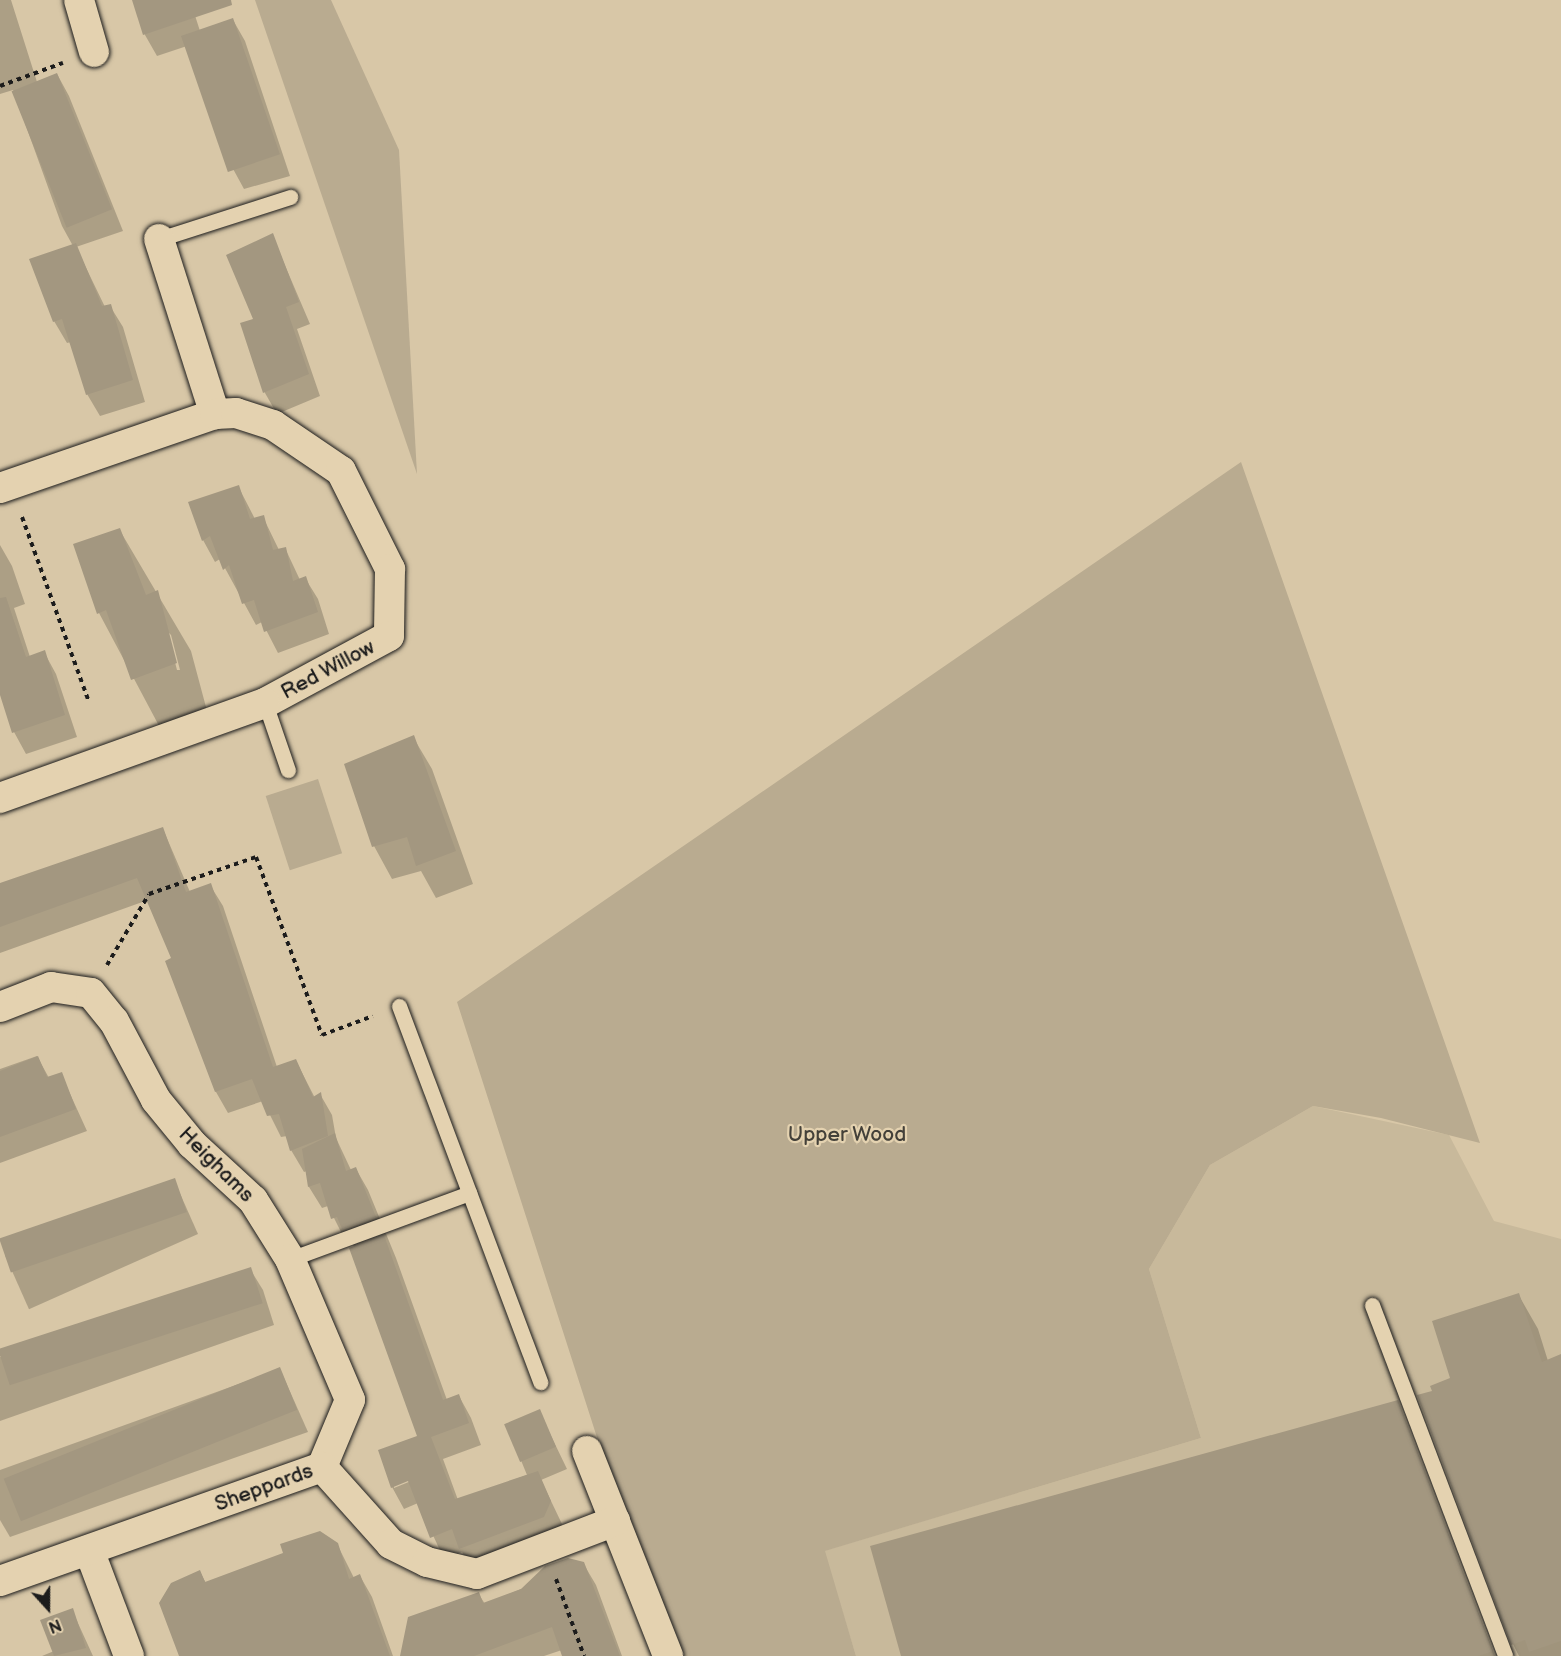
<!DOCTYPE html>
<style>
body{margin:0}
#map{position:relative;width:1561px;height:1656px;overflow:hidden;background:#d8c7a7;font-family:"Balsamiq Sans",sans-serif}
div>[style]{position:absolute}
[style*='--x']{left:calc(var(--x)*1px);top:calc(var(--y)*1px);width:calc(var(--w)*1px);rotate:calc(var(--a)*1deg)}
.built>*{inset:0;background:#c8b99b}
.green>*{inset:0;background:#b9ab90;transform-origin:0 0}
.shadow>*{inset:0;background:#0003;transform-origin:0 0}
.building>*{inset:0;background:#a39780;transform-origin:0 0}
.path>*{height:4px;margin-top:-2px;transform-origin:0;background:repeating-linear-gradient(90deg,#1c1c1c 0 4.5px,transparent 0 9px)}
.roads{filter:drop-shadow(0 0 2px #1c1c1c) drop-shadow(0 0 2px #1c1c1c)}
.service>*{height:15px;margin:-7.5px;padding:0 7.5px;transform-origin:7.5px;border-radius:7.5px;background:#e4d2b0}
.minor>*{height:30px;margin:-15px;padding:0 15px;transform-origin:15px;border-radius:15px;background:#e4d2b0}
span{translate:-50% -50%;white-space:nowrap;text-align:center;line-height:1.15;-webkit-text-stroke:4.5px #e4d2b0;paint-order:stroke}
.street-label{font-size:21px;color:#1c1c1c}
.park-label{font-size:21px;color:#434039}
.north{position:absolute;left:18px;top:1578px;width:60px;height:60px;-webkit-text-stroke:4px #e4d2b0;paint-order:stroke;rotate:159deg;font-size:16px;font-weight:700;line-height:24px;text-align:center;color:#1c1c1c}
.north::after{content:'';display:block;margin:auto;width:21px;height:27px;background:#1c1c1c;clip-path:polygon(50% 0,100% 100%,50% 72%,0 100%)}
</style>
<div id="map">
<div class="built">
<i style="clip-path:polygon(1313px 1106px,1449px 1135px,1494px 1221px,1561px 1239px,1561px 1656px,856px 1656px,824px 1551px,1201px 1438px,1149px 1269px,1210px 1165px)"></i>
</div>
<div class="green">
<i style="clip-path:polygon(255px 0,331px 0,399px 150px,417px 474px)"></i>
<i style="clip-path:polygon(1241px 462px,1480px 1143px,1381px 1118px,1313px 1106px,1210px 1165px,1149px 1269px,1201px 1438px,825px 1551px,856px 1656px,674px 1656px,666px 1652px,457px 1002px)"></i>
<i style="left:318px;top:779px;width:78px;height:55px;rotate:72deg"></i>
</div>
<div class="shadow">
<i style="clip-path:polygon(0 0,11px 0,37px 82px,57px 74px,69px 96px,123px 231px,76px 247px,105px 307px,110px 306px,123px 327px,145px 402px,100px 416px,87px 394px,71px 342px,67px 343px,54px 321px,73px 246px,62px 226px,13px 90px,0 94px)"></i>
<i style="clip-path:polygon(134px 0,190px 0,200px 31px,233px 20px,245px 41px,290px 176px,244px 189px,232px 167px,187px 46px,157px 56px,145px 35px)"></i>
<i style="clip-path:polygon(272px 235px,310px 324px,297px 329px,320px 396px,277px 414px,265px 393px,242px 324px,255px 319px)"></i>
<i style="clip-path:polygon(238px 486px,255px 519px,263px 517px,279px 550px,285px 548px,300px 580px,305px 578px,318px 599px,329px 634px,278px 653px,262px 622px,256px 625px,220px 559px,215px 562px,203px 540px)"></i>
<i style="clip-path:polygon(evenodd,119px 529px,191px 651px,210px 722px,166px 739px,99px 613px,119px 529px,167px 631px,171px 635px,180px 670px,177px 670px,167px 631px)"></i>
<i style="clip-path:polygon(0 545px,12px 566px,25px 604px,14px 608px,30px 657px,44px 652px,56px 674px,77px 737px,26px 754px,14px 732px,0 690px)"></i>
<i style="clip-path:polygon(413px 737px,432px 769px,473px 884px,436px 898px,421px 871px,392px 879px,374px 846px)"></i>
<i style="clip-path:polygon(evenodd,163px 829px,190px 892px,210px 885px,223px 906px,277px 1067px,296px 1061px,315px 1098px,320px 1094px,332px 1115px,336px 1138px,351px 1170px,356px 1169px,368px 1190px,396px 1258px,447px 1400px,459px 1396px,471px 1418px,481px 1445px,443px 1459px,458px 1500px,527px 1475px,506px 1424px,539px 1411px,567px 1469px,541px 1480px,562px 1524px,556px 1539px,473px 1570px,462px 1552px,444px 1559px,418px 1503px,404px 1509px,392px 1487px,419px 1436px,354px 1247px,349px 1238px,345px 1240px,328px 1206px,322px 1208px,309px 1187px,307px 1171px,304px 1172px,291px 1150px,287px 1136px,281px 1137px,263px 1101px,228px 1113px,216px 1092px,167px 961px,173px 959px,148px 900px,0 953px,0 885px,163px 829px,415px 1477px,416px 1479px,394px 1488px,394px 1485px,415px 1477px)"></i>
<i style="clip-path:polygon(37px 1056px,49px 1078px,61px 1074px,87px 1131px,0 1163px,0 1069px)"></i>
<i style="left:174px;top:1180px;width:59px;height:185px;rotate:66deg"></i>
<i style="clip-path:polygon(250px 1269px,263px 1290px,274px 1325px,0 1421px,0 1357px)"></i>
<i style="clip-path:polygon(1518px 1294px,1538px 1329px,1548px 1361px,1561px 1356px,1561px 1656px,1519px 1656px,1513px 1644px,1434px 1392px,1452px 1379px)"></i>
<i style="clip-path:polygon(280px 1369px,308px 1432px,10px 1537px,0 1520px,0 1470px)"></i>
<i style="clip-path:polygon(1397px 1402px,1495px 1656px,902px 1656px)"></i>
<i style="clip-path:polygon(337px 1544px,354px 1578px,360px 1576px,372px 1597px,393px 1656px,181px 1656px,200px 1572px,206px 1583px)"></i>
<i style="clip-path:polygon(583px 1563px,596px 1585px,622px 1656px,564px 1656px,562px 1650px,544px 1656px,401px 1656px,478px 1593px,485px 1604px)"></i>
<i style="clip-path:polygon(72px 1610px,93px 1656px,42px 1656px,54px 1651px)"></i>
</div>
<div class="building">
<i style="clip-path:polygon(132px 0,231px 0,232px 5px,143px 35px)"></i>
<i style="left:233px;top:18px;width:144px;height:55px;rotate:71deg"></i>
<i style="left:57px;top:73px;width:147px;height:49px;rotate:68deg"></i>
<i style="clip-path:polygon(273px 233px,299px 302px,286px 307px,309px 374px,263px 393px,240px 323px,253px 319px,226px 255px)"></i>
<i style="clip-path:polygon(76px 243px,102px 306px,111px 304px,133px 380px,86px 395px,62px 319px,53px 322px,29px 259px)"></i>
<i style="clip-path:polygon(239px 485px,250px 519px,264px 515px,273px 550px,286px 547px,293px 581px,306px 576px,318px 612px,264px 632px,254px 600px,242px 604px,229px 565px,223px 570px,210px 536px,202px 541px,188px 502px)"></i>
<i style="clip-path:polygon(120px 528px,146px 595px,158px 590px,177px 663px,131px 680px,106px 610px,97px 614px,73px 544px)"></i>
<i style="clip-path:polygon(6px 597px,26px 657px,45px 650px,65px 715px,12px 733px,0 695px,0 598px)"></i>
<i style="clip-path:polygon(414px 735px,456px 851px,416px 866px,407px 837px,372px 847px,344px 764px)"></i>
<i style="clip-path:polygon(163px 827px,186px 892px,211px 883px,273px 1067px,296px 1059px,313px 1097px,321px 1092px,328px 1136px,290px 1151px,279px 1114px,267px 1116px,252px 1079px,215px 1092px,165px 961px,171px 958px,137px 878px,0 927px,0 883px)"></i>
<i style="clip-path:polygon(38px 1056px,47px 1077px,62px 1072px,76px 1109px,0 1137px,0 1071px)"></i>
<i style="clip-path:polygon(335px 1133px,346px 1171px,356px 1167px,376px 1217px,342px 1229px,337px 1217px,331px 1219px,320px 1183px,308px 1187px,302px 1149px)"></i>
<i style="left:175px;top:1178px;width:36px;height:186px;rotate:71deg"></i>
<i style="clip-path:polygon(384px 1235px,443px 1400px,459px 1394px,469px 1423px,431px 1437px,455px 1499px,538px 1471px,551px 1501px,544px 1517px,459px 1549px,452px 1529px,430px 1538px,408px 1481px,391px 1488px,378px 1450px,417px 1436px,349px 1248px)"></i>
<i style="left:251px;top:1267px;width:38px;height:266px;rotate:72deg"></i>
<i style="clip-path:polygon(1519px 1293px,1542px 1362px,1561px 1354px,1561px 1641px,1529px 1652px,1525px 1640px,1511px 1645px,1417px 1395px,1432px 1391px,1430px 1386px,1450px 1378px,1432px 1321px)"></i>
<i style="left:280px;top:1367px;width:46px;height:298px;rotate:68deg"></i>
<i style="clip-path:polygon(1398px 1400px,1493px 1651px,1478px 1656px,901px 1656px,870px 1546px)"></i>
<i style="left:540px;top:1409px;width:41px;height:39px;rotate:67deg"></i>
<i style="clip-path:polygon(320px 1531px,338px 1543px,349px 1579px,360px 1574px,390px 1656px,179px 1656px,159px 1603px,171px 1583px,200px 1570px,205px 1582px,283px 1553px,280px 1544px)"></i>
<i style="clip-path:polygon(568px 1558px,584px 1562px,620px 1656px,562px 1656px,552px 1627px,474px 1656px,400px 1656px,408px 1617px,479px 1592px,483px 1603px,521px 1589px,545px 1566px)"></i>
<i style="clip-path:polygon(73px 1608px,86px 1648px,54px 1656px,40px 1620px)"></i>
</div>
<div class="path">
<i style="--x:0;--y:86;--w:67;--a:-20.1"></i>
<i style="--x:22;--y:517;--w:194;--a:70.1"></i>
<i style="--x:107;--y:965;--w:82;--a:-59.4"></i>
<i style="--x:149;--y:894;--w:113;--a:-19.1"></i>
<i style="--x:256;--y:857;--w:190;--a:69.7"></i>
<i style="--x:322;--y:1035;--w:54;--a:-20.4"></i>
<i style="--x:556;--y:1579;--w:82;--a:70"></i>
</div>
<div class="roads">
<div class="service">
<i style="--x:159;--y:239;--w:138;--a:-17.8"></i>
<i style="--x:265;--y:703;--w:71;--a:71.1"></i>
<i style="--x:399;--y:1006;--w:402;--a:69.4"></i>
<i style="--x:290;--y:1259;--w:191;--a:-20.2"></i>
<i style="--x:1372;--y:1305;--w:375;--a:69.2"></i>
</div>
<div class="minor">
<i style="--x:79;--y:0;--w:54;--a:73.9"></i>
<i style="--x:159;--y:239;--w:184;--a:72.3"></i>
<i style="--x:0;--y:488;--w:227;--a:-19"></i>
<i style="--x:215;--y:414;--w:21;--a:-3"></i>
<i style="--x:236;--y:413;--w:39;--a:18"></i>
<i style="--x:273;--y:425;--w:82;--a:34.1"></i>
<i style="--x:341;--y:471;--w:110;--a:63.4"></i>
<i style="--x:390;--y:569;--w:67;--a:90.9"></i>
<i style="--x:389;--y:636;--w:141;--a:151.6"></i>
<i style="--x:265;--y:703;--w:282;--a:160.3"></i>
<i style="--x:0;--y:1007;--w:55;--a:-21.4"></i>
<i style="--x:51;--y:987;--w:40;--a:8.5"></i>
<i style="--x:91;--y:993;--w:36;--a:51"></i>
<i style="--x:114;--y:1021;--w:89;--a:62"></i>
<i style="--x:156;--y:1100;--w:57;--a:50.7"></i>
<i style="--x:192;--y:1144;--w:83;--a:42.6"></i>
<i style="--x:253;--y:1200;--w:70;--a:57.9"></i>
<i style="--x:290;--y:1259;--w:153;--a:66.9"></i>
<i style="--x:350;--y:1400;--w:73;--a:112.7"></i>
<i style="--x:587;--y:1451;--w:220;--a:68.4"></i>
<i style="--x:89;--y:1550;--w:113;--a:69.3"></i>
<i style="--x:0;--y:1581;--w:342;--a:-19.5"></i>
<i style="--x:322;--y:1467;--w:103;--a:48.1"></i>
<i style="--x:391;--y:1544;--w:40;--a:26.6"></i>
<i style="--x:427;--y:1562;--w:51;--a:13.5"></i>
<i style="--x:477;--y:1574;--w:148;--a:-21"></i>
</div>
</div>
<div class="street-label">
<span style="left:328px;top:670px;rotate:-28deg">Red Willow</span>
<span style="left:216px;top:1165px;rotate:45deg">Heighams</span>
<span style="left:264px;top:1488px;rotate:-20deg">Sheppards</span>
</div>
<div class="park-label">
<span style="left:847px;top:1135px">Upper Wood</span>
</div>
<div class="north">N</div>
</div>
